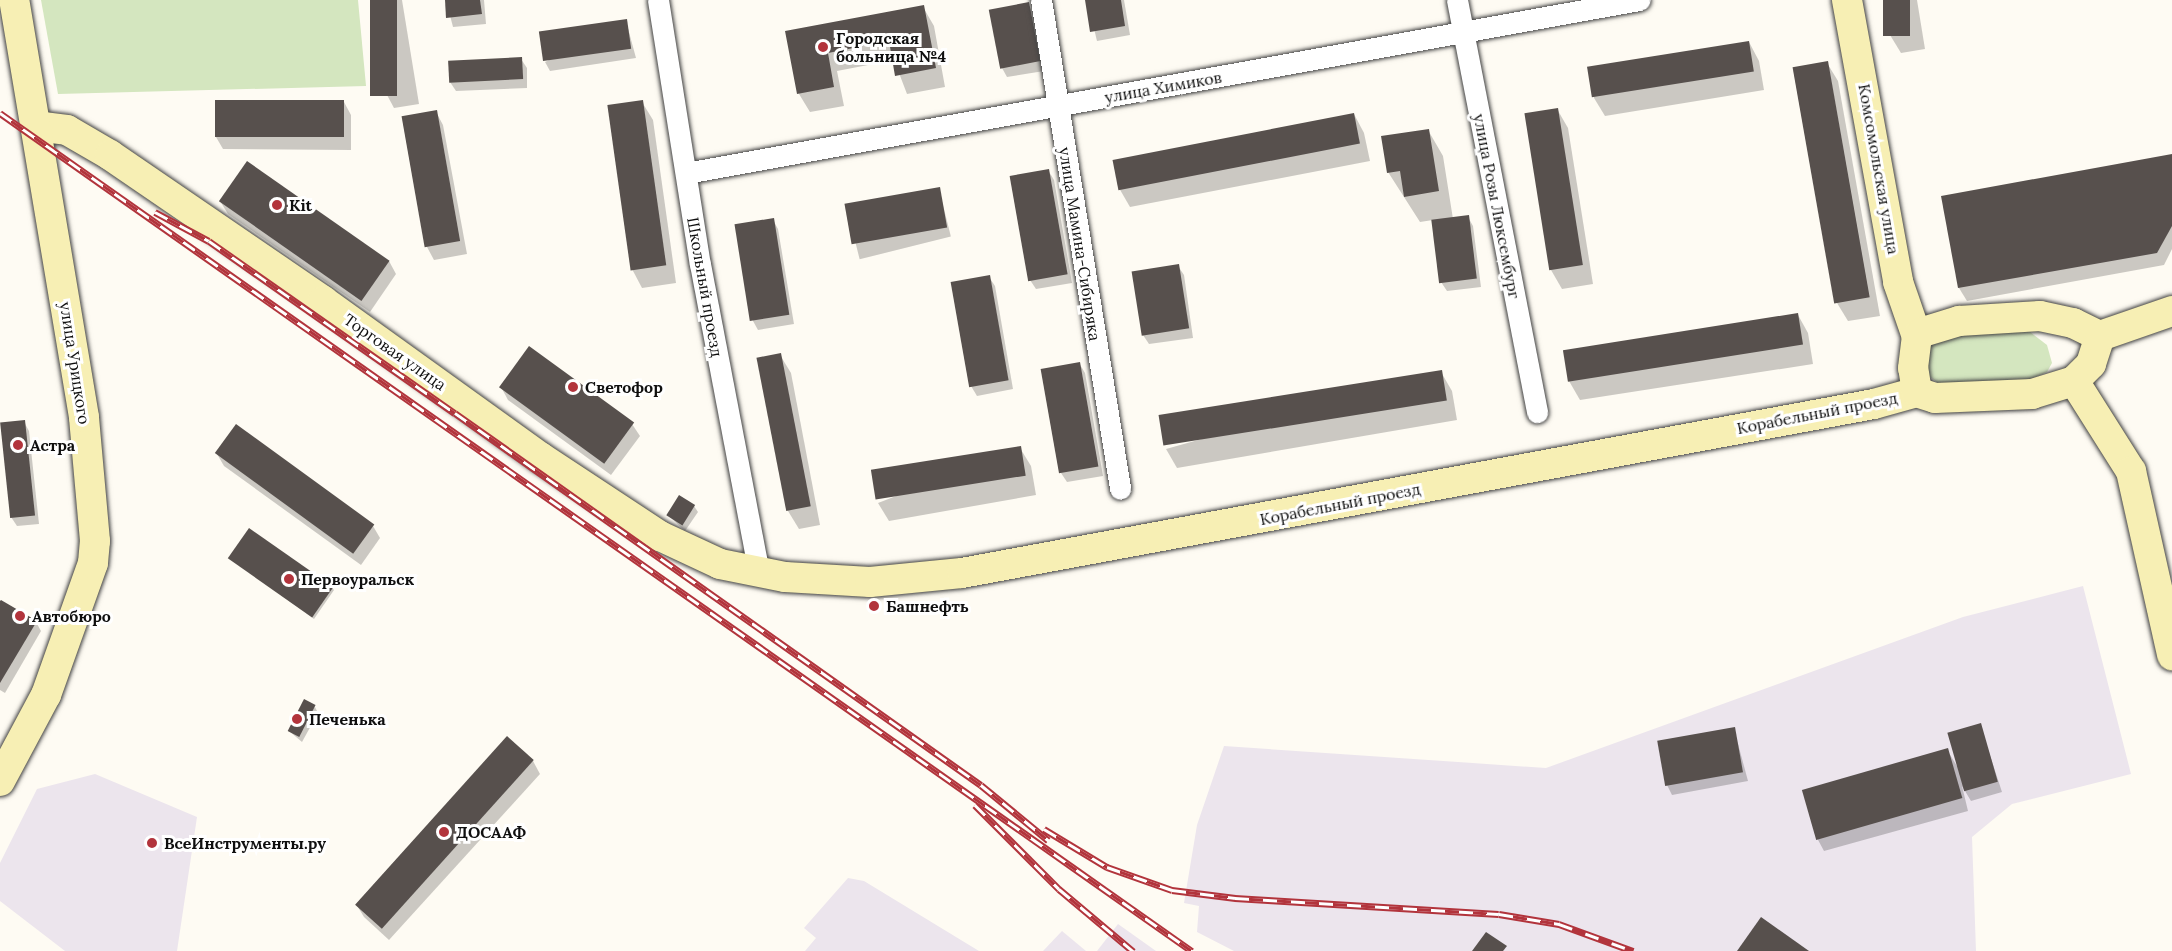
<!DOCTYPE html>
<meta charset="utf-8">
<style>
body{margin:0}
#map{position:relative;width:2172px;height:951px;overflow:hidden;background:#fefbf3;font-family:Lora,serif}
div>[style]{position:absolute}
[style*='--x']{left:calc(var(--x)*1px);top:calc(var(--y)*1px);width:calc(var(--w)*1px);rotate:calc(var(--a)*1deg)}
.industrial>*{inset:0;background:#ece5ed}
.green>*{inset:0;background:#d4e6bf}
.shadow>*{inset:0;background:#0003;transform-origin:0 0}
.building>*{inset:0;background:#57504d;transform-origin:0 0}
.roads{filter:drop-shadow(0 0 2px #424242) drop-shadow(0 0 2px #424242)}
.street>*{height:21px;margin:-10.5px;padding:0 10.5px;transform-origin:10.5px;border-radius:10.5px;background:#fff}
.secondary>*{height:30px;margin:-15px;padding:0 15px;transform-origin:15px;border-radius:15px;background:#f7efb4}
.rail>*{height:7px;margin-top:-3.5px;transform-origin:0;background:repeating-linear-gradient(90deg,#fff 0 14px,#b2343c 0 28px);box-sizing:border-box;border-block:2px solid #b2343c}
.dots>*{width:16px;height:16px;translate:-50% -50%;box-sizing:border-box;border:3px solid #fff;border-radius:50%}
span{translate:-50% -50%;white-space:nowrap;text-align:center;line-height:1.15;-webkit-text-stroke:6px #fff;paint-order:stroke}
.poi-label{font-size:16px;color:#0f0f0f;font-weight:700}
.left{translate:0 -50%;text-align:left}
.street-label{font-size:16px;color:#0f0f0f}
</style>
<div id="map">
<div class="industrial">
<i style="clip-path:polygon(2083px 586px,2131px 774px,2012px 804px,1972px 837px,1976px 951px,1234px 951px,1197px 932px,1199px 906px,1184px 903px,1197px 825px,1224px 746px,1546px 768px,1963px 617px)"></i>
<i style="clip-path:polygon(95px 774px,197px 817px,177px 951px,65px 951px,0 901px,0 863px,37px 789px)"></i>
<i style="clip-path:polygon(848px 878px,864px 881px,979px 951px,805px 951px,816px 938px,804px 928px)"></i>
<i style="clip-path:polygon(1118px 924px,1156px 951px,1097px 951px)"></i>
<i style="clip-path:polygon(1062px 931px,1086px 951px,1043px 951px)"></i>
</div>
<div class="green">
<i style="clip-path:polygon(41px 0,358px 0,366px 86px,58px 94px)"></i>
<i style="clip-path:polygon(2025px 328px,2047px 345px,2052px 363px,2047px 372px,2034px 378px,2011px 386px,1938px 383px,1925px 373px,1928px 337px)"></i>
</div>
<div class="shadow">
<i style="clip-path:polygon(371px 0,402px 0,419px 104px,394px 108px,387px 95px)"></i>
<i style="clip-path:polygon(446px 0,484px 0,486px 24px,453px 27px)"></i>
<i style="clip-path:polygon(1087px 0,1124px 0,1130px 35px,1097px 41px)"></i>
<i style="clip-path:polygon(1884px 0,1917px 0,1925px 49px,1901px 53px,1890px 35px)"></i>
<i style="clip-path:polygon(1028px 4px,1033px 13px,1044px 71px,1007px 77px,1002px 68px)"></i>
<i style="clip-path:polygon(923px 7px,934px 26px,945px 87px,907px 94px,894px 60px,837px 71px,844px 106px,810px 112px,799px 94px,787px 33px)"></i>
<i style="clip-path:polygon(626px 21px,636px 58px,550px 71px,545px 62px)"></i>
<i style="clip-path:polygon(1749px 42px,1759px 61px,1764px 90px,1605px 116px,1594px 98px,1589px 69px)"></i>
<i style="clip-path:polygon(521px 59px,527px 68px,527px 88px,456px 91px,450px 82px)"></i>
<i style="clip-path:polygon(1827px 63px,1838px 81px,1880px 316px,1848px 321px,1837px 303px,1795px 68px)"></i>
<i style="clip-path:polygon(344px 102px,351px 115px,351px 150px,223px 149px,216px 137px)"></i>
<i style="clip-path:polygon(642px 102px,653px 120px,676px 283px,642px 288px,632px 269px)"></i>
<i style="clip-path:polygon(1557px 109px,1568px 128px,1593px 284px,1562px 289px,1551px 270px)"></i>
<i style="clip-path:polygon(436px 112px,443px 125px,467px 254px,434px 260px,427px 247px)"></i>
<i style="clip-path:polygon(1354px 114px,1364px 133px,1370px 161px,1130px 207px,1119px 188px)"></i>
<i style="clip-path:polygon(1428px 130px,1443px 156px,1453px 219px,1468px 217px,1473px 226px,1481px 287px,1447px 291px,1441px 282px,1433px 220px,1420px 222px,1388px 172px)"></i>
<i style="clip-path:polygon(2172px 156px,2172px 249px,2164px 265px,1967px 301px,1959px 288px,1943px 197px)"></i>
<i style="clip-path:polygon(1048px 170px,1054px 180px,1072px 283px,1036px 289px,1030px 280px)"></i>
<i style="left:939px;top:189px;width:49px;height:94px;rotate:76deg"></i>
<i style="clip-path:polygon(220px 201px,389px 261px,396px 274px,370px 312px,228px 214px)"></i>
<i style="clip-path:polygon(773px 220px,778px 229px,794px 324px,758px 330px,753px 321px)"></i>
<i style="clip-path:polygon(1178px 266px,1184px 275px,1193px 338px,1149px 344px,1143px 335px)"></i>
<i style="clip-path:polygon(989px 277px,995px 286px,1013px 389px,977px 396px,971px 386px)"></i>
<i style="clip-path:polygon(1798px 315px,1808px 333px,1813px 364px,1580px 400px,1569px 381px)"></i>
<i style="clip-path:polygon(780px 355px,791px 373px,820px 525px,799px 529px,788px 511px)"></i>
<i style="clip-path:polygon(1079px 363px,1085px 373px,1103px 476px,1067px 482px,1061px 473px,1043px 370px)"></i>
<i style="clip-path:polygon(1441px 372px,1452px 391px,1457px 420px,1177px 468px,1166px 449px)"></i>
<i style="clip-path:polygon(501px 387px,632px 424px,640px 436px,611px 475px,508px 400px)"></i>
<i style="clip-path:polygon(24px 422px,29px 431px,39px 524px,17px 526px,11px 517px)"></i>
<i style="clip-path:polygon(1020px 448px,1031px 466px,1036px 495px,889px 521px,878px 503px)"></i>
<i style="clip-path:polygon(217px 454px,373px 526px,380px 538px,361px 565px,224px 466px)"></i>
<i style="clip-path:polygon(694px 506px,698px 512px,685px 531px,668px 515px)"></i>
<i style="clip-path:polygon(230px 558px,332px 588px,334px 590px,314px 619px)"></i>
<i style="clip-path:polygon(0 604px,36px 622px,41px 631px,5px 693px,0 690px)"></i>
<i style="clip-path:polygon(315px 707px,318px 713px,302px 742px,289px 731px)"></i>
<i style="clip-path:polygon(1980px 725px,2002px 792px,1971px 801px,1962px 786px,1968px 811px,1824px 851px,1817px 838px,1947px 750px,1957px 766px)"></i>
<i style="clip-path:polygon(1734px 729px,1748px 781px,1672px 795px,1667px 785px)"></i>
<i style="clip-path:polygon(507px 738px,533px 761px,540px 774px,389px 940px,364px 917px,356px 904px)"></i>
</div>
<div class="building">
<i style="left:370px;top:0;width:27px;height:96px"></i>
<i style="clip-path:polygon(445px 0,480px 0,482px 14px,446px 18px)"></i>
<i style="clip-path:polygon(1085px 0,1121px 0,1125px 26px,1090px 32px)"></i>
<i style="left:1883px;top:0;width:27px;height:36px"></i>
<i style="left:1029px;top:2px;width:60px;height:41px;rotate:79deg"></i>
<i style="clip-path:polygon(924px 5px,936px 68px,895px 76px,889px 41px,828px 53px,834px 87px,797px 94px,785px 31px)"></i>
<i style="left:627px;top:19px;width:30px;height:89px;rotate:82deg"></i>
<i style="left:1749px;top:41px;width:31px;height:164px;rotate:81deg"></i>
<i style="left:522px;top:57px;width:22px;height:74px;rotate:87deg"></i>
<i style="left:1828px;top:61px;width:240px;height:36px;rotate:80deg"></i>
<i style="left:215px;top:100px;width:129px;height:37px"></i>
<i style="left:643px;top:100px;width:167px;height:36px;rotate:82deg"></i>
<i style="left:1558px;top:108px;width:159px;height:34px;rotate:81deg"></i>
<i style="left:437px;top:110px;width:133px;height:36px;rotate:80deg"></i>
<i style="left:1354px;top:113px;width:31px;height:246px;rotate:79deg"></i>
<i style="clip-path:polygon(1429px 129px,1439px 191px,1404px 197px,1400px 171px,1387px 173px,1381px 136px)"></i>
<i style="clip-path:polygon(2172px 154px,2172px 226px,2157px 253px,1958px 288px,1941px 196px)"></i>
<i style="left:247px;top:161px;width:174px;height:49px;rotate:35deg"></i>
<i style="left:1049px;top:169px;width:107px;height:40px;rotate:80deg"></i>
<i style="left:940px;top:187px;width:41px;height:97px;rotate:80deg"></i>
<i style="left:1469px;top:215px;width:64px;height:38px;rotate:83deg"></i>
<i style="left:774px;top:218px;width:98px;height:40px;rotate:81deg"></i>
<i style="left:1179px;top:264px;width:65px;height:48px;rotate:81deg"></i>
<i style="left:990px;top:275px;width:107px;height:40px;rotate:80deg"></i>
<i style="left:1798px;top:313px;width:32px;height:238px;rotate:81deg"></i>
<i style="left:529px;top:346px;width:130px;height:51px;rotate:36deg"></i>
<i style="left:781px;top:353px;width:156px;height:25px;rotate:79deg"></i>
<i style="left:1080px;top:362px;width:106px;height:40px;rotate:80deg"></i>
<i style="left:1442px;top:370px;width:31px;height:287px;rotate:81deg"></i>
<i style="left:25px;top:420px;width:96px;height:25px;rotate:84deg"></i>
<i style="left:236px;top:424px;width:171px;height:36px;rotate:36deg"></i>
<i style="left:1021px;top:446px;width:30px;height:152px;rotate:81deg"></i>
<i style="left:679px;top:495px;width:19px;height:24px;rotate:32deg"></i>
<i style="left:249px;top:528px;width:103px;height:37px;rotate:35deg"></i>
<i style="clip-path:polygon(1px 600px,37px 621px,0 683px,0 601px)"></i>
<i style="left:304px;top:699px;width:13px;height:36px;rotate:27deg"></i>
<i style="left:1981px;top:723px;width:61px;height:35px;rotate:74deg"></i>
<i style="left:1735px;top:727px;width:46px;height:79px;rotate:80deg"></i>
<i style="left:507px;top:736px;width:36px;height:227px;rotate:42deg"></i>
<i style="left:1948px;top:748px;width:52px;height:152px;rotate:74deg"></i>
<i style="clip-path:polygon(1761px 917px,1809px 951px,1737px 951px)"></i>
<i style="clip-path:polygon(1486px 932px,1507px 946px,1503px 951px,1472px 951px)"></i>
</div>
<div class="roads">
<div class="street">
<i style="--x:658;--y:0;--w:267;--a:81"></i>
<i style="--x:700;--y:264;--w:315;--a:79.2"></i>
<i style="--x:1041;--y:0;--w:495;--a:80.8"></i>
<i style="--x:1457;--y:0;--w:420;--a:79"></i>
<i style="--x:686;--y:173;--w:969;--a:-10.29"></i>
</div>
<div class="secondary">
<i style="--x:1847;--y:0;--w:287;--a:79.7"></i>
<i style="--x:1898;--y:282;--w:58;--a:70.9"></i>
<i style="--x:35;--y:126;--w:32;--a:7"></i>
<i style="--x:67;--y:130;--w:50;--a:30.2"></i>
<i style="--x:110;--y:155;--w:258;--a:34.4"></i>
<i style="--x:323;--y:301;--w:267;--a:35.7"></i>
<i style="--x:540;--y:457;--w:144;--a:33.4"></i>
<i style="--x:660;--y:536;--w:66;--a:25"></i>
<i style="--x:720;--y:564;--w:66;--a:11.3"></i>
<i style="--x:785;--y:577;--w:85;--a:3.4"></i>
<i style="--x:870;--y:582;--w:92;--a:-5.6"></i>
<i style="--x:962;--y:573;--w:928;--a:-10.5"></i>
<i style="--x:1874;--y:404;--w:45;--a:-15.6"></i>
<i style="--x:2040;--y:316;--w:34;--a:12"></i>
<i style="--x:2073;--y:323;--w:30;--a:26"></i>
<i style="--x:2100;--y:336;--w:29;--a:108"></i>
<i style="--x:2091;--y:364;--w:24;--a:135"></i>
<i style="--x:2074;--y:381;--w:44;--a:162.8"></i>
<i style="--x:2032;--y:394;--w:97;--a:177.6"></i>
<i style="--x:1935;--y:398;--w:19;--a:-162"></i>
<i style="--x:1917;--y:392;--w:24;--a:-99"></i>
<i style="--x:1913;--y:368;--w:31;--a:-83"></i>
<i style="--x:1917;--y:337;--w:8;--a:-40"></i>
<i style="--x:1923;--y:332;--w:38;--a:-17"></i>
<i style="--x:1959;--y:321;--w:81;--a:-3.5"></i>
<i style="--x:2100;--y:336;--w:76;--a:-19.1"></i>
<i style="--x:2074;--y:381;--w:107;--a:57.7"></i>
<i style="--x:2131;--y:471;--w:189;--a:77.4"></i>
<i style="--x:0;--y:781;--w:98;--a:-61.9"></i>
<i style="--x:46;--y:695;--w:140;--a:-70.4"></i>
<i style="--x:93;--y:563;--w:22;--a:-85"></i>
<i style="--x:95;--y:541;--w:124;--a:-95.1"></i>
<i style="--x:84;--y:417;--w:423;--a:-99.5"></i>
</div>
</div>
<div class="rail">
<i style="--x:0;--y:113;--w:1457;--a:35.11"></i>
<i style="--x:155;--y:212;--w:61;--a:28.2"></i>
<i style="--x:209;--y:241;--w:300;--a:35"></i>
<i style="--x:455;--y:413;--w:644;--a:35.27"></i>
<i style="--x:981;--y:785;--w:87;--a:39.4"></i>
<i style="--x:975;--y:805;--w:119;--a:45"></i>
<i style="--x:1059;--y:889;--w:97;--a:40"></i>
<i style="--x:1044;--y:829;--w:74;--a:31.1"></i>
<i style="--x:1107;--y:867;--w:69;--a:19.5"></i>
<i style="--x:1172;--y:890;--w:64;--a:7.2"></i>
<i style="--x:1235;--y:898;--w:264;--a:3.5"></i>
<i style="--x:1499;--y:914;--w:61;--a:9.5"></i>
<i style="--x:1559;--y:924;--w:79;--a:20"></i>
</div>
<div class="dots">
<i style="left:823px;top:47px;background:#b2343c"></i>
<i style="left:277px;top:205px;background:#b2343c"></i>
<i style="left:573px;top:387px;background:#b2343c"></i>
<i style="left:18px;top:445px;background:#b2343c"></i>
<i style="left:289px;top:579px;background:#b2343c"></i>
<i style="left:874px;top:606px;background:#b2343c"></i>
<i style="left:20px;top:616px;background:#b2343c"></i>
<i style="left:297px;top:719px;background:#b2343c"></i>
<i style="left:444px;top:832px;background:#b2343c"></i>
<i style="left:152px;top:843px;background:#b2343c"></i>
</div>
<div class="poi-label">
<span class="left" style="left:836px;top:47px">Городская<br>больница №4</span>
<span class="left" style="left:289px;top:205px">Kit</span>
<span class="left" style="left:585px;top:387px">Светофор</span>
<span class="left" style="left:30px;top:445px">Астра</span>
<span class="left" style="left:301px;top:579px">Первоуральск</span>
<span class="left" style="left:886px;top:606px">Башнефть</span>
<span class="left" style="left:32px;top:616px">Автобюро</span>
<span class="left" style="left:309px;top:719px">Печенька</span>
<span class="left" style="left:456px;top:832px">ДОСААФ</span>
<span class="left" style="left:164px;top:843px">ВсеИнструменты.ру</span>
</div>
<div class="street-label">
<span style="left:1163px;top:87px;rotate:-10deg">улица Химиков</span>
<span style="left:1879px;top:169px;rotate:80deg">Комсомольская улица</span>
<span style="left:1497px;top:206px;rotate:79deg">улица Розы Люксембург</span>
<span style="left:1080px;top:244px;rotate:81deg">улица Мамина-Сибиряка</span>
<span style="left:705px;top:287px;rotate:80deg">Школьный проезд</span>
<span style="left:395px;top:352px;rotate:35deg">Торговая улица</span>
<span style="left:75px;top:363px;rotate:81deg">улица Урицкого</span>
<span style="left:1817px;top:413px;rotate:-11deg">Корабельный проезд</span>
<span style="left:1340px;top:504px;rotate:-11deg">Корабельный проезд</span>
</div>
</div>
